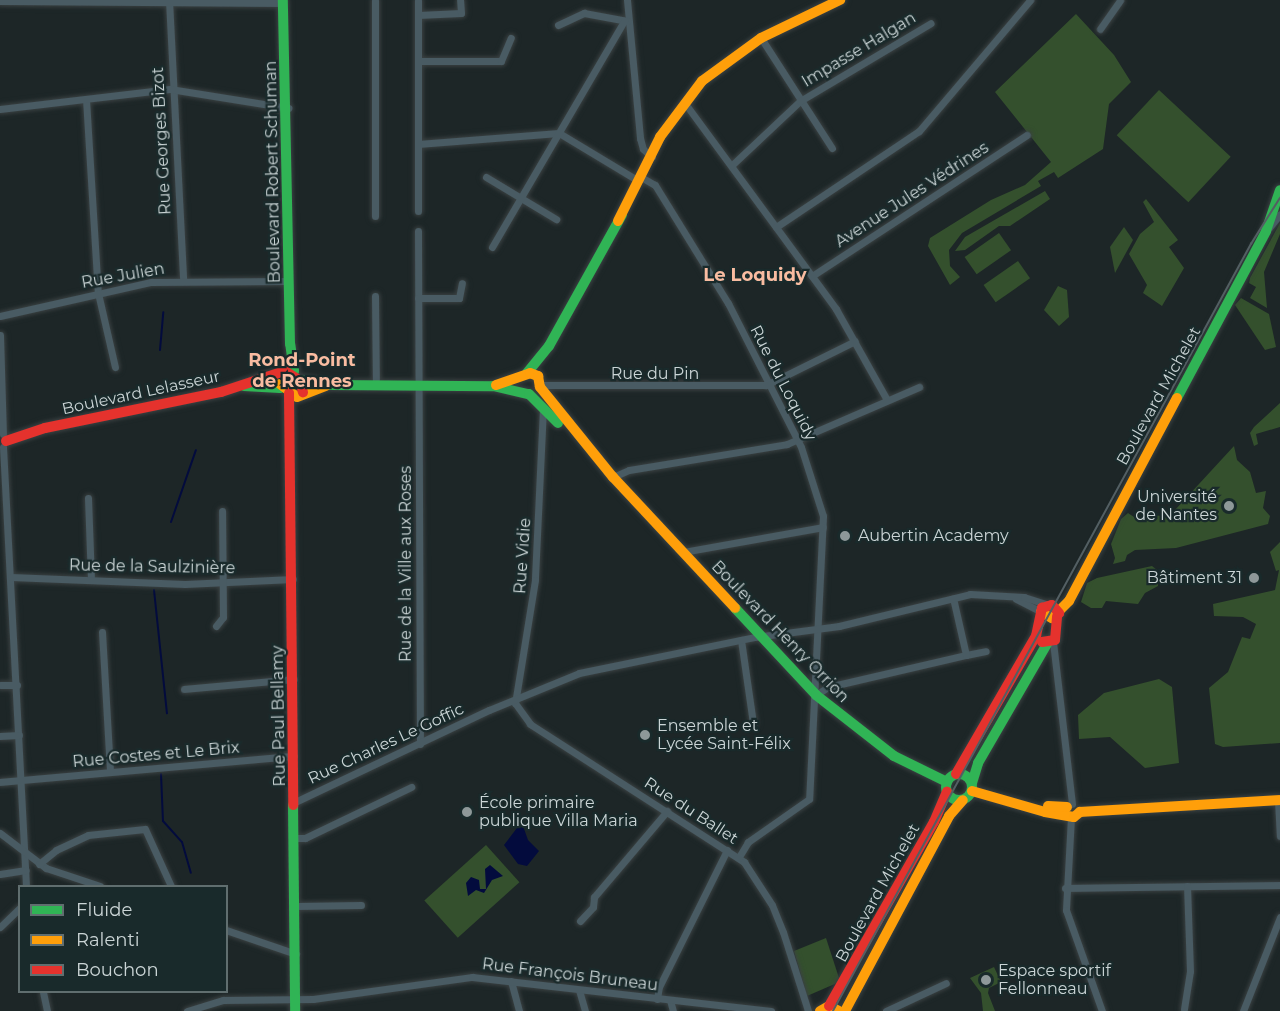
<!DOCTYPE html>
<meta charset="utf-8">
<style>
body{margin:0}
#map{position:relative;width:1280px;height:1011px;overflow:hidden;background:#1d2627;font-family:Montserrat,sans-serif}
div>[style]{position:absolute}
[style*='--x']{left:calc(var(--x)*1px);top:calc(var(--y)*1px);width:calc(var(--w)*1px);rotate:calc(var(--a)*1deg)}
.green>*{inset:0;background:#34502d;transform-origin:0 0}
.water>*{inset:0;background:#030b3d}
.stream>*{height:2px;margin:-1px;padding:0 1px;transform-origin:1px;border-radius:1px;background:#030b3d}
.roads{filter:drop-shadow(0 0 2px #3a4142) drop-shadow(0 0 2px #3a4142)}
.street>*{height:7px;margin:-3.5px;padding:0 3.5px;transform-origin:3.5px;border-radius:3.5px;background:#495b63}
.fast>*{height:10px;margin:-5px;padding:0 5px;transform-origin:5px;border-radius:5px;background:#30b455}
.fast>.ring{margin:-5px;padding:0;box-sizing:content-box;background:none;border:10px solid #30b455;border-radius:50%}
.slow>*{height:10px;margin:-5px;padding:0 5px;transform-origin:5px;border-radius:5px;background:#ff9f0a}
.jam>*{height:10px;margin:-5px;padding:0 5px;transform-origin:5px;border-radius:5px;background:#e5322d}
.tram>*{height:1.5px;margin:-0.75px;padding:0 0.75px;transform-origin:0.75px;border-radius:0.75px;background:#535f63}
.dots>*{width:16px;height:16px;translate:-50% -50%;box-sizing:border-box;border:3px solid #192a2b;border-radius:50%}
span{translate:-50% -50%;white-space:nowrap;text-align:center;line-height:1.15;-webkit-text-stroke:4.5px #192a2b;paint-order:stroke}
.street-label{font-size:16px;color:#cbd5d6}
.poi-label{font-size:16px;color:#cbd5d6}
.right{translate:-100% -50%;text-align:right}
.left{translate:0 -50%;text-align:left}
.neighbourhood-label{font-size:18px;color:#f9bca1;font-weight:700}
.legend{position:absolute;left:18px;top:885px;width:210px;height:108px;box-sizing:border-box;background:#192a2b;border:2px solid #606e6f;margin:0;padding:8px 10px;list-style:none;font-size:18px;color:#cbd5d6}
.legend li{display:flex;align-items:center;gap:12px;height:30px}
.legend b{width:30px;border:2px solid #606e6f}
</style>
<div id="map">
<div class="green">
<i style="clip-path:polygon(1076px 14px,1114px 55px,1131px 82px,1109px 104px,1103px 149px,1058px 178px,1054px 172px,1038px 181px,1041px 186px,962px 233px,949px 250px,950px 266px,960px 277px,950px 285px,928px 246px,930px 238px,991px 200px,1025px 185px,1051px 162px,995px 92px)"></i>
<i style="left:1159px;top:90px;width:98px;height:62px;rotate:43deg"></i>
<i style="clip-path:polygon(1045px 191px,1050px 199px,1010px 226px,999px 226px,965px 250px,955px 251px,965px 237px)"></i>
<i style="clip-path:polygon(1146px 199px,1178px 240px,1169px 247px,1184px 268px,1162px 306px,1143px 293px,1147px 285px,1129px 254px,1140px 234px,1154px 222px,1143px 202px)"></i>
<i style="clip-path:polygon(1280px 223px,1280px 234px,1264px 272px,1267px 308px,1250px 298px,1256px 287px,1249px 283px,1250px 278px)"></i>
<i style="clip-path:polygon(1124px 227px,1133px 240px,1115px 273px,1110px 247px)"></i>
<i style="left:999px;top:233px;width:21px;height:42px;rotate:55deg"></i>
<i style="left:1018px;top:261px;width:21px;height:42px;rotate:55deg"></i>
<i style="clip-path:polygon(1058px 286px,1067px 290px,1069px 317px,1059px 326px,1044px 310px)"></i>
<i style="clip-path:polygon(1241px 298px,1269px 314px,1276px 347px,1265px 350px,1235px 305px)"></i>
<i style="clip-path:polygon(1280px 403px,1280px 427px,1256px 434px,1258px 444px,1254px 446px,1250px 433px,1254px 427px)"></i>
<i style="clip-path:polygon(1234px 446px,1237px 460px,1250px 472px,1256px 493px,1266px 491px,1263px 508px,1270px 516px,1268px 524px,1176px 548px,1135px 550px,1127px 555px,1125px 561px,1113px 564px,1115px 558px,1111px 544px,1121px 519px,1128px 513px,1137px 519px,1148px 515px,1164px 516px,1175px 510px)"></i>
<i style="clip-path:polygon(1280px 542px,1280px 743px,1223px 747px,1215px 744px,1209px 688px,1228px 672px,1242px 637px,1250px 639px,1256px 624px,1243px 617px,1214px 616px,1213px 604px,1275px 590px,1279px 570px,1276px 571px,1270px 552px)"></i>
<i style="clip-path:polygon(1152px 566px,1157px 570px,1158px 586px,1145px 593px,1138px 604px,1106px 601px,1102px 608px,1091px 608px,1081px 602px,1087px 583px,1097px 578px)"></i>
<i style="clip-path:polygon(1159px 679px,1172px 687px,1179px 763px,1145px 768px,1110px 737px,1079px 739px,1078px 715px,1104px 693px)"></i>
<i style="left:486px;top:845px;width:50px;height:83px;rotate:48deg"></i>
<i style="clip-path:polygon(826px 938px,839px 978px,837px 983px,807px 996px,794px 951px)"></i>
<i style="clip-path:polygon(994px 967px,1001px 982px,989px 988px,988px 993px,995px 1011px,983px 1011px,981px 993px,970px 978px)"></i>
</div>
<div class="water">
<i style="clip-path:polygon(523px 826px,528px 840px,539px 851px,527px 866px,518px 864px,504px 845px,517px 828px)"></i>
<i style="clip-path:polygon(490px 865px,503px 876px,492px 880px,484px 893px,476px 890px,468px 896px,466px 883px,471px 877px,479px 880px,480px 889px,486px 889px,485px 869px)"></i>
</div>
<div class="stream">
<i style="--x:160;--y:350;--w:38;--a:-85"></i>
<i style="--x:171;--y:522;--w:76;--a:-70.9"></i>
<i style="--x:154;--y:590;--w:124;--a:84"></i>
<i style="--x:161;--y:774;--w:47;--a:87.6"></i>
<i style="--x:163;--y:821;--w:28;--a:48"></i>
<i style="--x:182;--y:842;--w:32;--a:74"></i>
</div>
<div class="roads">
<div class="street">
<i style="--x:169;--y:0;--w:280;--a:87.1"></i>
<i style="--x:375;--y:0;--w:216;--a:90"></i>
<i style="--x:627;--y:0;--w:139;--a:84.6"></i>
<i style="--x:640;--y:138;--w:11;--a:75"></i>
<i style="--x:643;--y:149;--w:12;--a:42"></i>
<i style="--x:0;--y:1;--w:283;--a:0.4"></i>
<i style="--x:418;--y:15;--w:43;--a:-2.7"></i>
<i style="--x:461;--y:13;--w:13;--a:-94"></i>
<i style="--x:558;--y:25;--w:29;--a:-25"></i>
<i style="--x:584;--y:13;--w:44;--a:10.5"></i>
<i style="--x:1100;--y:29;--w:35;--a:-55"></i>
<i style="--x:761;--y:38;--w:131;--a:57.2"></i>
<i style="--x:418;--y:61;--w:83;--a:0"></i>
<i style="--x:501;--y:61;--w:25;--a:-67"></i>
<i style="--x:86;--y:99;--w:194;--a:86.5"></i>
<i style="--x:98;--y:293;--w:76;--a:77.1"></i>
<i style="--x:684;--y:102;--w:257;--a:53.7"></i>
<i style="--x:836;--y:309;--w:104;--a:60.7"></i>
<i style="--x:0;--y:109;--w:171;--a:-6.7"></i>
<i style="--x:170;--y:89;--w:120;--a:9.1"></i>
<i style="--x:418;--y:144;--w:141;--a:-4.5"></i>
<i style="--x:559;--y:133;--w:93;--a:31"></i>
<i style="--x:732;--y:165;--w:93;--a:-43.3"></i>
<i style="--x:800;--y:101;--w:152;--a:-30.8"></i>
<i style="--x:486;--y:177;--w:82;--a:31"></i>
<i style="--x:641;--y:177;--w:16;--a:30"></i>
<i style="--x:655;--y:185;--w:139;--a:58.3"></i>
<i style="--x:728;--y:303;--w:161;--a:63.1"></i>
<i style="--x:801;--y:447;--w:72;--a:72.3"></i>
<i style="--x:823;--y:516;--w:283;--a:92.8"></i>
<i style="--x:809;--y:799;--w:75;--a:144.8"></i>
<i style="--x:748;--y:842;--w:17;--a:121"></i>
<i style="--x:418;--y:211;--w:211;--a:-90"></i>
<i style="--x:776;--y:227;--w:172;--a:-33.9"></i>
<i style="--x:919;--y:131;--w:172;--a:-49.7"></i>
<i style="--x:1268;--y:229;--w:19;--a:-51"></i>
<i style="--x:418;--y:231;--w:513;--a:89.78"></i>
<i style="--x:492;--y:247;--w:262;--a:-59.7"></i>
<i style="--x:812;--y:276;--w:257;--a:-33.3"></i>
<i style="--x:375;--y:296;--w:89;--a:89.4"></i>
<i style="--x:418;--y:298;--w:41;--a:0"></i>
<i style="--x:459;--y:298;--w:15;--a:-79"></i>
<i style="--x:0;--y:316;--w:155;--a:-12.7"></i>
<i style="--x:151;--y:282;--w:138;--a:-0.4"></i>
<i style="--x:0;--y:335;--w:99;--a:88.3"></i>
<i style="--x:541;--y:385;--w:225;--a:0"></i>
<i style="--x:766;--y:385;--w:99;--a:-26.3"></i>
<i style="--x:543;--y:408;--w:172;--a:92.7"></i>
<i style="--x:535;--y:580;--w:125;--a:99.2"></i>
<i style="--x:515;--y:703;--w:26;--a:54"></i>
<i style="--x:530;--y:724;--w:255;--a:32.8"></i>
<i style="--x:744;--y:862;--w:51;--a:56.9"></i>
<i style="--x:772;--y:905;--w:29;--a:68"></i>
<i style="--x:783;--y:932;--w:83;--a:72.4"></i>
<i style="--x:3;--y:447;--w:440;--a:87"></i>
<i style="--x:613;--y:477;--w:17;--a:-24"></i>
<i style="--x:629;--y:470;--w:160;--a:-9.3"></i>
<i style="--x:787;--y:444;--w:144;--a:-23.4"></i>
<i style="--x:88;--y:498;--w:82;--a:87.9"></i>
<i style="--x:683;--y:552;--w:142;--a:-10.1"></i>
<i style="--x:11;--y:577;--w:174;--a:2.3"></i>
<i style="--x:185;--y:584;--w:108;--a:-2.7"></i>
<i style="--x:1016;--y:599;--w:28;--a:27"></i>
<i style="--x:216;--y:626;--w:11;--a:-52"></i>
<i style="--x:223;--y:617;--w:106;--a:-90.5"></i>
<i style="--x:102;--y:632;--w:140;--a:86.7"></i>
<i style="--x:741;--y:640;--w:84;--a:81.8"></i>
<i style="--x:1053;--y:642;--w:163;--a:83.3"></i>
<i style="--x:966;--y:655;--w:20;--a:-11"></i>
<i style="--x:0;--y:685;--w:17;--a:0"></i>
<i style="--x:184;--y:689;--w:110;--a:-5.2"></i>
<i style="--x:816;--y:695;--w:14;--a:-34"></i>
<i style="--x:828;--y:687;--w:142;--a:-13.1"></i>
<i style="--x:966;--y:655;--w:58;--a:-102.8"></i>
<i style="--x:0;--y:736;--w:19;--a:-3"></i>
<i style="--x:0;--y:782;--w:295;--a:-5.1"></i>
<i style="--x:1278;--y:800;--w:36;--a:87"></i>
<i style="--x:295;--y:802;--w:215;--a:-25.4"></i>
<i style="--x:489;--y:710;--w:97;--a:-22.3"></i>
<i style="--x:579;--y:673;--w:180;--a:-11.6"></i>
<i style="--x:755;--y:637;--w:85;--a:-7.5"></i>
<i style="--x:839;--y:626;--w:135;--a:-13.7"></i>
<i style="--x:970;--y:594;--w:54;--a:3.2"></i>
<i style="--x:1024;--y:597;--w:23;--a:18"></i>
<i style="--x:1071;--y:817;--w:93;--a:93.1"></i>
<i style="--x:1066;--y:910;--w:107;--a:70.4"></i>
<i style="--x:0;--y:833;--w:58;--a:37.3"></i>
<i style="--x:46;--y:868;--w:57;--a:18.4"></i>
<i style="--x:296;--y:838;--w:9;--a:0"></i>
<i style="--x:305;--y:838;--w:118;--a:-25.7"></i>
<i style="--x:39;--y:864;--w:22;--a:-39"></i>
<i style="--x:56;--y:850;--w:35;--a:-25"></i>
<i style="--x:88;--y:835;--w:57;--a:-6"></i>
<i style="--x:145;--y:829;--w:63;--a:65.5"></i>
<i style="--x:0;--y:874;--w:26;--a:-9"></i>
<i style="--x:1065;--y:888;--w:215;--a:-0.8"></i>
<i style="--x:296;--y:906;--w:65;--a:-0.9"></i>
<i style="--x:580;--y:921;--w:19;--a:-47"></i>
<i style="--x:593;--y:907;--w:10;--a:-84"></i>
<i style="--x:594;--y:897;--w:113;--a:-49.7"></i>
<i style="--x:0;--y:927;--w:28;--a:-44"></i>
<i style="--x:226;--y:930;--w:74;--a:18.9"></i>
<i style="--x:511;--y:981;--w:31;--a:75"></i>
<i style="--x:579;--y:990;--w:22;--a:74"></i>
<i style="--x:43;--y:992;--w:19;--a:78"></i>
<i style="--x:657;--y:999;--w:12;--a:-81"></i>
<i style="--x:659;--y:987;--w:153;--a:-63.6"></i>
<i style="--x:670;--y:1000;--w:11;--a:75"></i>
<i style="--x:1184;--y:1009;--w:38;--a:-81"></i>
<i style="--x:1190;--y:971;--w:85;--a:-92"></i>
<i style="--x:187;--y:1011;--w:38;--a:-17"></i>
<i style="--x:223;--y:1000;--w:90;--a:-0.6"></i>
<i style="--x:313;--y:999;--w:161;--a:-7.9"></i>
<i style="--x:472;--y:977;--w:301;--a:6.5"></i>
<i style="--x:886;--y:1011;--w:66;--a:-25"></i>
<i style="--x:1243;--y:1011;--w:101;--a:-68.5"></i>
</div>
<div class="fast">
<i style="--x:527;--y:373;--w:35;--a:-51"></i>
<i style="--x:549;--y:346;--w:150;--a:-60.9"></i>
<i style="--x:299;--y:380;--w:32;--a:9"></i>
<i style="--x:331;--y:385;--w:162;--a:0.4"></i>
<i style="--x:493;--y:386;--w:37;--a:13"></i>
<i style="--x:529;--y:394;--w:41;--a:45"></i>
<i style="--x:244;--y:386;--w:36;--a:3"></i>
<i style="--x:280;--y:388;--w:11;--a:-27"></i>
<i style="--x:290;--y:383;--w:13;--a:-72"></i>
<i style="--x:294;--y:371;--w:27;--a:-98"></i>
<i style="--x:290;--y:344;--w:344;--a:-91.2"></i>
<i style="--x:1177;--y:398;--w:189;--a:-61.9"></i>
<i style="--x:1266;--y:231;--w:43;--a:-71.1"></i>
<i style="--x:735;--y:608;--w:119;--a:47"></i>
<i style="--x:816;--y:695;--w:99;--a:38"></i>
<i style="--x:894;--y:756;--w:59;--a:26.1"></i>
<i class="ring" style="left:946px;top:774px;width:16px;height:16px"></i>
<i style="--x:972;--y:783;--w:21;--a:-73"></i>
<i style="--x:978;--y:763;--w:138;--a:-59.9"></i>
<i style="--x:293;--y:805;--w:206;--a:89.4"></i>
</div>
<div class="slow">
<i style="--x:618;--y:221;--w:94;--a:-63.4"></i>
<i style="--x:660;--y:137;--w:70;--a:-53.1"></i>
<i style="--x:702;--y:81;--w:73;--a:-36.1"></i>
<i style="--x:761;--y:38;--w:88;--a:-25.7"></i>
<i style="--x:280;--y:384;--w:21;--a:37"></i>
<i style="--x:297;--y:397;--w:31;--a:-21"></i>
<i style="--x:496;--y:385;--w:36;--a:-19"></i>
<i style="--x:530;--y:373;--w:9;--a:21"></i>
<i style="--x:538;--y:376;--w:11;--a:80"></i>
<i style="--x:540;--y:387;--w:116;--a:51"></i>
<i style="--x:613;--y:477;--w:179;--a:47"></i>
<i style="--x:1041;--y:612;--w:13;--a:29"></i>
<i style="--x:1052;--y:618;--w:24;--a:-45"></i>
<i style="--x:1069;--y:601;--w:230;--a:-62"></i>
<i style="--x:972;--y:791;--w:76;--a:16"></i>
<i style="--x:1045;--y:812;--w:29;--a:10"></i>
<i style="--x:1074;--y:817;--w:8;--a:-40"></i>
<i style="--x:1048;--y:806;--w:19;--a:3"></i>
<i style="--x:1080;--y:812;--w:200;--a:-3.4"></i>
<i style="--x:820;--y:1011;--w:10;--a:-29"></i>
<i style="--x:829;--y:1006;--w:11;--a:27"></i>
<i style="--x:845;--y:1011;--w:221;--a:-61.9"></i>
<i style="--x:949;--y:816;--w:21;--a:-49"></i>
</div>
<div class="jam">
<i style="--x:289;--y:393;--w:412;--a:89.4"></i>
<i style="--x:6;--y:441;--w:41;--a:-18.4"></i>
<i style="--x:45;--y:428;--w:180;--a:-11.6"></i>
<i style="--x:221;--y:392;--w:67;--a:-18.2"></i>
<i style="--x:285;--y:371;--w:17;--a:33"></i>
<i style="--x:299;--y:380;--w:13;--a:72"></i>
<i style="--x:1042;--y:642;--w:13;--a:-9"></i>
<i style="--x:1055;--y:640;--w:24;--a:-85"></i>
<i style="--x:956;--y:774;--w:160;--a:-59.9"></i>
<i style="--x:1036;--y:636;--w:29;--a:-78"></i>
<i style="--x:1042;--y:608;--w:10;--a:-17"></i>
<i style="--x:1052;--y:605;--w:11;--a:49"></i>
<i style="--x:829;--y:1006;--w:212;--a:-60.3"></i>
<i style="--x:934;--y:822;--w:33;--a:-67"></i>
</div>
</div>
<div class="tram">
<i style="--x:833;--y:1011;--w:874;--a:-61.41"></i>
<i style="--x:1251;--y:244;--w:54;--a:-57.8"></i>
</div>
<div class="dots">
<i style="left:1229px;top:506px;background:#8e9899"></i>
<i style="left:845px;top:536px;background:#8e9899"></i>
<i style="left:1254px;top:578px;background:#8e9899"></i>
<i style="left:645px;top:735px;background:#8e9899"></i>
<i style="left:467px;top:812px;background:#8e9899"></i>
<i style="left:986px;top:980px;background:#8e9899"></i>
</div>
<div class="street-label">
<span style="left:859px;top:50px;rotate:-31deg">Impasse Halgan</span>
<span style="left:162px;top:141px;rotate:-93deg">Rue Georges Bizot</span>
<span style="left:273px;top:172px;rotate:-91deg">Boulevard Robert Schuman</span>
<span style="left:912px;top:195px;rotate:-33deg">Avenue Jules Védrines</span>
<span style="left:123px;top:276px;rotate:-10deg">Rue Julien</span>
<span style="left:655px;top:374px">Rue du Pin</span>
<span style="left:783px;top:383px;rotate:63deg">Rue du Loquidy</span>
<span style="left:141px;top:393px;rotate:-12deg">Boulevard Lelasseur</span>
<span style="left:1159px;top:396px;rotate:-61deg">Boulevard Michelet</span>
<span style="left:523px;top:556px;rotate:-86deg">Rue Vidie</span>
<span style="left:406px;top:564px;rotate:-90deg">Rue de la Ville aux Roses</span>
<span style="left:152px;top:567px;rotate:1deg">Rue de la Saulzinière</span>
<span style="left:780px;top:632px;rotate:46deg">Boulevard Henry Orrion</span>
<span style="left:279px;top:716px;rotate:-91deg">Rue Paul Bellamy</span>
<span style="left:386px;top:744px;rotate:-25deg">Rue Charles Le Goffic</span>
<span style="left:156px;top:755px;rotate:-5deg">Rue Costes et Le Brix</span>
<span style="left:691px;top:811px;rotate:33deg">Rue du Ballet</span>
<span style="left:878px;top:893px;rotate:-61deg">Boulevard Michelet</span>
<span style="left:570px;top:975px;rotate:7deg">Rue François Bruneau</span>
</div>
<div class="poi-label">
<span class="right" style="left:1217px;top:506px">Université<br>de Nantes</span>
<span class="left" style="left:858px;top:536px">Aubertin Academy</span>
<span class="right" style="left:1242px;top:578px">Bâtiment 31</span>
<span class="left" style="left:657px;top:735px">Ensemble et<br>Lycée Saint-Félix</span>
<span class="left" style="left:479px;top:812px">École primaire<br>publique Villa Maria</span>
<span class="left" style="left:998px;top:980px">Espace sportif<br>Fellonneau</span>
</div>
<div class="neighbourhood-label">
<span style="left:755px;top:275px">Le Loquidy</span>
<span style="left:302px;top:371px">Rond-Point<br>de Rennes</span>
</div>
<ul class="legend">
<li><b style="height:8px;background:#30b455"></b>Fluide</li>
<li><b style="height:8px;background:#ff9f0a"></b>Ralenti</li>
<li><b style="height:8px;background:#e5322d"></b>Bouchon</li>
</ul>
</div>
